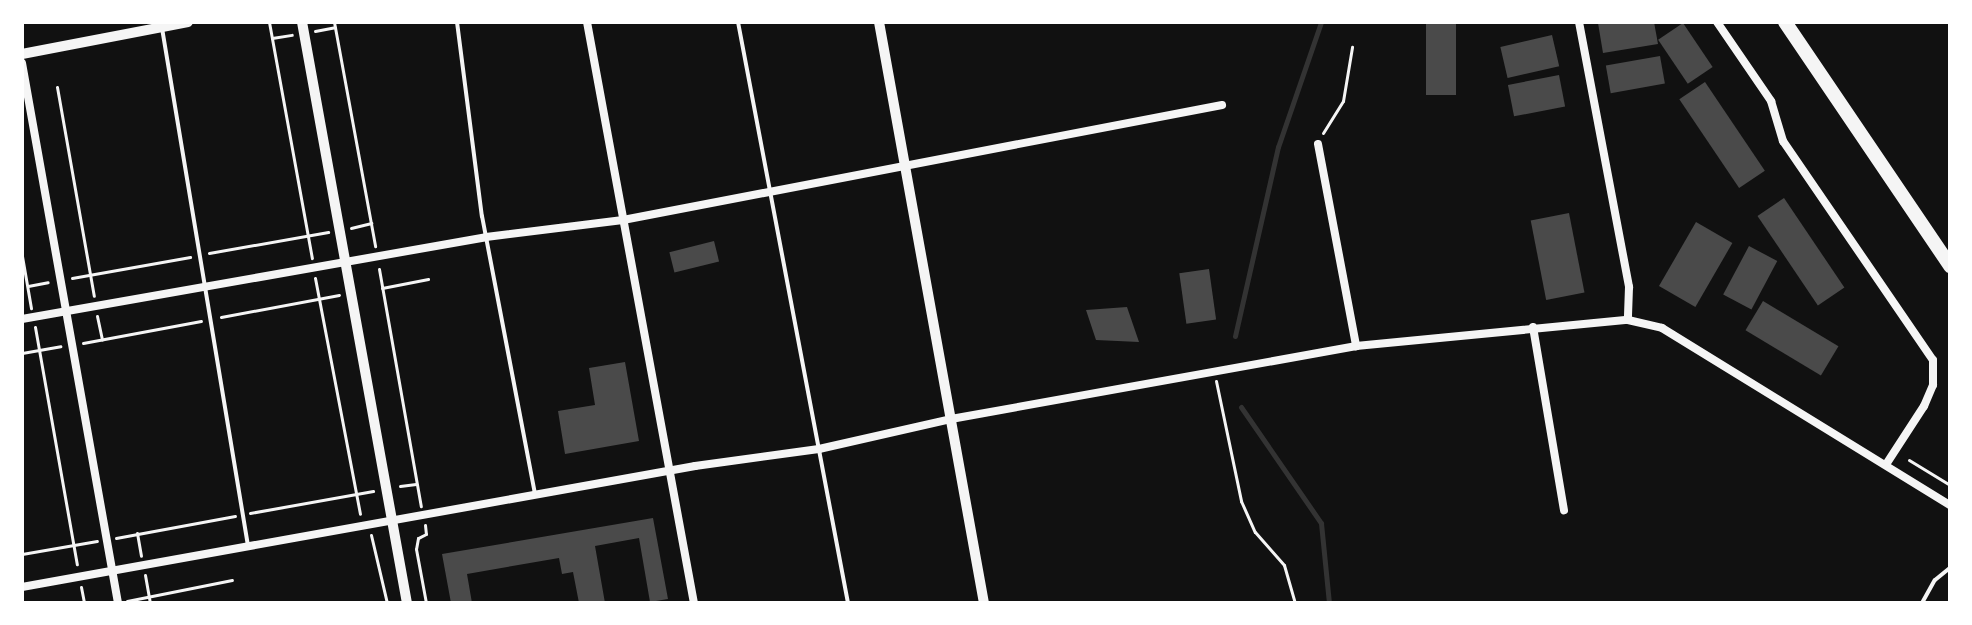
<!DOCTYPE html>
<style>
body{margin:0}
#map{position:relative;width:1972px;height:625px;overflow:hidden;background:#111;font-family:Barlow,sans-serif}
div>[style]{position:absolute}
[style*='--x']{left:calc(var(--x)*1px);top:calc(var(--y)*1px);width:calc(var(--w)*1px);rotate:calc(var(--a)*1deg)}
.stream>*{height:5px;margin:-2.5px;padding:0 2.5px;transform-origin:2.5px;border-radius:2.5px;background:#333}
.building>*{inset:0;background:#4a4a4a;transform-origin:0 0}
.path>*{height:3px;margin:-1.5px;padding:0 1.5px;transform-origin:1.5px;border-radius:1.5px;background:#f5f5f5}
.service>*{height:4px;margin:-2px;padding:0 2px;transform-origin:2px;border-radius:2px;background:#f5f5f5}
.minor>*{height:8px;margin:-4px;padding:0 4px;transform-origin:4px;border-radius:4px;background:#f5f5f5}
.tertiary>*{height:10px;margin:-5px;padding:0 5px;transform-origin:5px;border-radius:5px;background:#f5f5f5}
.trunk>*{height:14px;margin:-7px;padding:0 7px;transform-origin:7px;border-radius:7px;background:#f5f5f5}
span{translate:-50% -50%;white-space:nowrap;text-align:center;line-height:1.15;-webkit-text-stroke:6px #fff;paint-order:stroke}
.frame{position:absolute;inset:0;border:24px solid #fff;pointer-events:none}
</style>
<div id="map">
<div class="stream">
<i style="--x:1235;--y:336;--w:194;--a:-77.2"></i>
<i style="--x:1278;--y:147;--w:132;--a:-71"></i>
<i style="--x:1241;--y:407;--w:141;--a:55.4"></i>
<i style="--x:1321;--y:523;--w:80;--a:84.3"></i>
</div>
<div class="building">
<i style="left:1426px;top:22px;width:30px;height:73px"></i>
<i style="clip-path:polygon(1654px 22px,1658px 44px,1603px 53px,1598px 23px)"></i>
<i style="left:1683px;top:23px;width:53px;height:30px;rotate:56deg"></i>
<i style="left:1552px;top:35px;width:32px;height:53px;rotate:77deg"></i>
<i style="left:1660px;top:56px;width:28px;height:55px;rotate:80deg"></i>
<i style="left:1559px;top:75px;width:32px;height:52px;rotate:79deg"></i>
<i style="left:1705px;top:82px;width:107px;height:31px;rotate:56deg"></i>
<i style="left:1784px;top:198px;width:108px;height:32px;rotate:56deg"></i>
<i style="left:1569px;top:213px;width:81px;height:39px;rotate:79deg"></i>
<i style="left:1696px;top:222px;width:42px;height:74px;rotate:30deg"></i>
<i style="left:714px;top:241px;width:21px;height:46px;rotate:76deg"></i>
<i style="left:1749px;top:246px;width:32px;height:55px;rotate:28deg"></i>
<i style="left:1209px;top:269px;width:51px;height:30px;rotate:82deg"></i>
<i style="left:1763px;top:301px;width:88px;height:34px;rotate:31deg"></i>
<i style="clip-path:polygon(1127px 307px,1139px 342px,1096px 340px,1086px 310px)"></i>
<i style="clip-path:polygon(625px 362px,639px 441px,565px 454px,558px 411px,595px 405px,589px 368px)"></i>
<i style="clip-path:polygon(653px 518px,668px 599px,650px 602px,639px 538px,595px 546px,605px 603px,579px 603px,573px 572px,562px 574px,559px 558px,467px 574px,472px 603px,451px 603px,442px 554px)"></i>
</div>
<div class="path">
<i style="--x:269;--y:22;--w:240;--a:79.7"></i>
<i style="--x:334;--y:22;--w:228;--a:79.6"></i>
<i style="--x:315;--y:31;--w:20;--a:-11"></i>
<i style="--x:272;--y:38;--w:20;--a:-9"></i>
<i style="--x:57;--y:87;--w:212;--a:80"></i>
<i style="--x:1323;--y:133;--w:38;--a:-58"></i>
<i style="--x:1343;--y:101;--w:55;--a:-80.5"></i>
<i style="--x:351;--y:228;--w:21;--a:-14"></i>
<i style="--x:209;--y:253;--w:121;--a:-10"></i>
<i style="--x:22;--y:256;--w:53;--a:80.2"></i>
<i style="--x:379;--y:269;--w:241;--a:80"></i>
<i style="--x:72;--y:278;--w:120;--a:-10.1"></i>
<i style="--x:315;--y:278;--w:240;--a:79.2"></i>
<i style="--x:28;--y:286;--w:20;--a:-11"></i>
<i style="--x:382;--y:288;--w:47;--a:-11.1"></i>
<i style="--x:97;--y:316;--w:24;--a:78"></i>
<i style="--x:221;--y:317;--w:120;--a:-10.6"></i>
<i style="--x:35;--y:327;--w:241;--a:80"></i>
<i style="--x:83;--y:343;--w:120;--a:-10.6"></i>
<i style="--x:22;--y:353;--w:39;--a:-10"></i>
<i style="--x:1216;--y:381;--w:123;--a:78.2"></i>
<i style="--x:1241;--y:501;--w:34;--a:66"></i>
<i style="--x:1255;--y:532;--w:44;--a:48.7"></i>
<i style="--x:1284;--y:565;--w:40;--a:74"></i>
<i style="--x:1909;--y:460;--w:48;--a:31.4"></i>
<i style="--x:400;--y:486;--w:16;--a:-7"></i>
<i style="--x:250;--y:513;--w:125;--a:-10.1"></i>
<i style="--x:425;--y:525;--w:9;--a:84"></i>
<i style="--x:426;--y:534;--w:9;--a:153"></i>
<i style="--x:418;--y:538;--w:11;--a:100"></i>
<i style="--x:416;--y:549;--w:55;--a:79.5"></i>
<i style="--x:137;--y:533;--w:23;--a:80"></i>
<i style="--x:371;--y:535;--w:70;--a:76.8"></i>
<i style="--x:116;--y:538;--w:121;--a:-10.5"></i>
<i style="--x:22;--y:554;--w:76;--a:-9.8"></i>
<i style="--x:145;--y:575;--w:28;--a:80"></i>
<i style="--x:81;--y:587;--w:16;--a:79"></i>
<i style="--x:127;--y:601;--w:107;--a:-11.3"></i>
</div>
<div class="service">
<i style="--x:457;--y:22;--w:196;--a:82.7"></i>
<i style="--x:482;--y:216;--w:282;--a:79.2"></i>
<i style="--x:738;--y:22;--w:591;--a:79.28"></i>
<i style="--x:162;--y:28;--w:525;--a:80.57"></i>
<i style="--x:1922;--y:603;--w:26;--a:-61"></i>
<i style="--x:1935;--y:580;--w:19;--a:-39"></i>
</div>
<div class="minor">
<i style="--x:587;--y:22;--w:591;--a:79.57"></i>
<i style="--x:1579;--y:22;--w:270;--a:79.3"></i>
<i style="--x:1629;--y:287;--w:33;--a:92"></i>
<i style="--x:1717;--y:22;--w:96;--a:55.6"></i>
<i style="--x:1771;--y:101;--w:42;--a:73.3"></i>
<i style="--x:1783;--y:141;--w:265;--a:55.6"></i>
<i style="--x:1933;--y:360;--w:25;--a:90"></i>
<i style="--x:1933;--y:385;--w:23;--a:113"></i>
<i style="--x:1924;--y:406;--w:68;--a:123"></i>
<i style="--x:22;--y:63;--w:548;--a:79.92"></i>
<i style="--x:1318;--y:144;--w:206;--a:79.3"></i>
<i style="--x:22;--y:319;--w:471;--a:-10"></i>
<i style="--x:486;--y:237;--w:138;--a:-7.1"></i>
<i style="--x:623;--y:220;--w:610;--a:-10.87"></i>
<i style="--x:1533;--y:327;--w:186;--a:80.4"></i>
<i style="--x:22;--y:587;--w:684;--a:-10.19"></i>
<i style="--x:695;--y:466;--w:125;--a:-7.8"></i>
<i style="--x:819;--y:449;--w:135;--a:-12.8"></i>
<i style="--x:951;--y:419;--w:412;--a:-10.2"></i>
<i style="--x:1356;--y:346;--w:273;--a:-5.5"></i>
<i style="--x:1628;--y:320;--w:35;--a:13"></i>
<i style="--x:1662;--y:328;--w:338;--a:31.6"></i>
</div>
<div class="tertiary">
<i style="--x:302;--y:22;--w:590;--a:79.76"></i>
<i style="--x:879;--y:22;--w:590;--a:79.76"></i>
<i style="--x:22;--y:54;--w:169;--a:-10.9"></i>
</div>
<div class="trunk">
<i style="--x:1785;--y:22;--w:295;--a:55.9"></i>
</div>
<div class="frame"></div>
</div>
